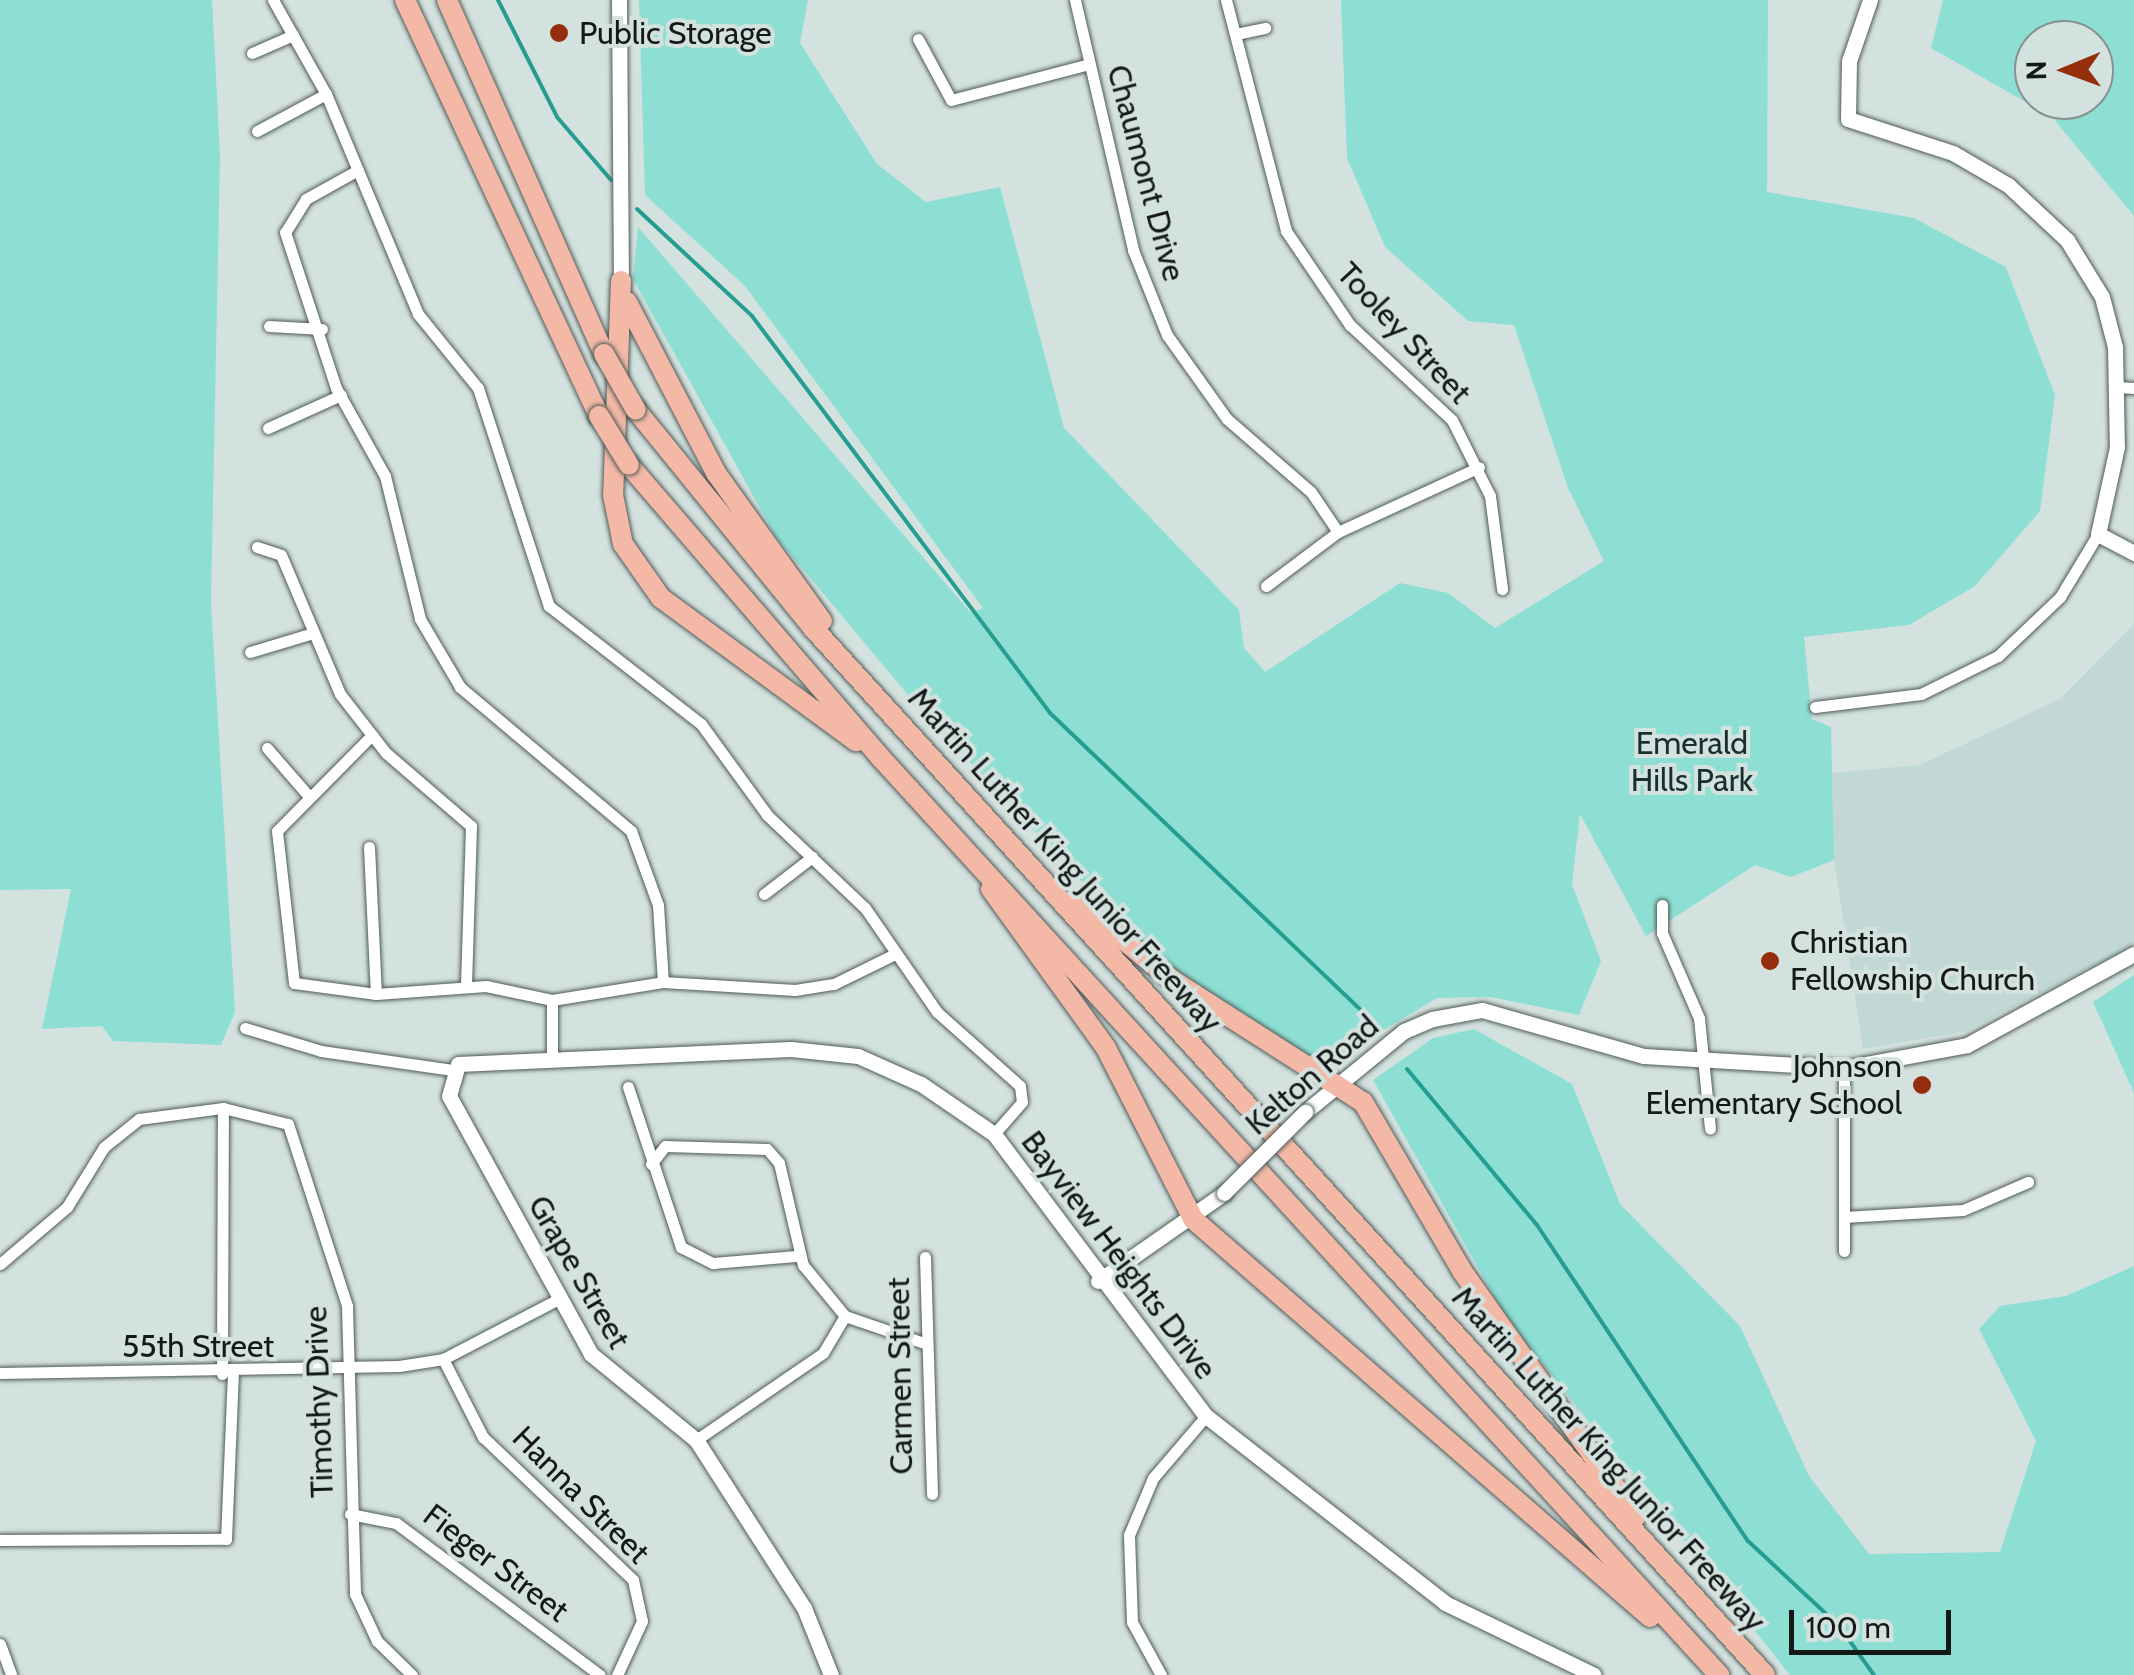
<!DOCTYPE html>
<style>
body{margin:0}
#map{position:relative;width:2134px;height:1675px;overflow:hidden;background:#d4e2df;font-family:Cabin,sans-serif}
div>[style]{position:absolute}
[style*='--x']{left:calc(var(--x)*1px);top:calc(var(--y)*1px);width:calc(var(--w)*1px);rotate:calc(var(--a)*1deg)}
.built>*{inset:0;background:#c1d8d4}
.green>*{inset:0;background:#8ddfd4}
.stream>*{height:4px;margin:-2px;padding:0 2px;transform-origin:2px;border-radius:2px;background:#259d91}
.roads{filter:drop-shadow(0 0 2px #4e5a58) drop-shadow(0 0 2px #4e5a58)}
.street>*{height:11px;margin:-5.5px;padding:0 5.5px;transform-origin:5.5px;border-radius:5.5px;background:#fff}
.secondary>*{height:15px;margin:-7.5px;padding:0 7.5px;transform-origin:7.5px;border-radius:7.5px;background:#fff}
.highway>*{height:20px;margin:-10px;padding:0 10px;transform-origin:10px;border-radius:10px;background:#f3b8a6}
.bridges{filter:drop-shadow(0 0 2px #4e5a58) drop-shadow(0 0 2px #4e5a58)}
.secondary-bridge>*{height:15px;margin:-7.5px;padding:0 7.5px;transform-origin:7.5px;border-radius:7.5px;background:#fff}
.highway-bridge>*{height:20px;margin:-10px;padding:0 10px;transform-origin:10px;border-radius:10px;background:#f3b8a6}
.dots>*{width:28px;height:28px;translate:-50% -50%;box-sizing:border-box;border:5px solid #d4e2df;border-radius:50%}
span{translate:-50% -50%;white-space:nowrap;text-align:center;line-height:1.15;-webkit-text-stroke:8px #d4e2df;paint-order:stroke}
.poi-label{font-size:32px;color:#141918}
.left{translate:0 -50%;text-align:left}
.right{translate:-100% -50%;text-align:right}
.street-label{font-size:32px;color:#141918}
.park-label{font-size:32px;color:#17302d}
.north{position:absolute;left:2014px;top:20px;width:100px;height:100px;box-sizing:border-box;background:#d4e2df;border:2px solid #87928f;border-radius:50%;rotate:269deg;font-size:28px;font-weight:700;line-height:40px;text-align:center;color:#141918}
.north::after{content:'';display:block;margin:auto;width:35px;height:45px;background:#952e0c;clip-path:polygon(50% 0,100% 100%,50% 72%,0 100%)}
.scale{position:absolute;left:1789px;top:1610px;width:162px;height:45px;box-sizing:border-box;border:5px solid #141918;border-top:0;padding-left:12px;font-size:30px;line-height:35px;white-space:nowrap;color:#141918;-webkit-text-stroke:8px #d4e2df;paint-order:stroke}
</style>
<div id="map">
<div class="built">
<i style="clip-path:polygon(2134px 624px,2134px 944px,1967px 1031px,1863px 1049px,1834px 860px,1832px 773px,1920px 765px,2060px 699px)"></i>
</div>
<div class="green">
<i style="clip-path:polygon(0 0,212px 0,220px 157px,211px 602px,235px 1012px,221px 1045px,113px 1041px,102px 1026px,42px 1029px,71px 889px,0 890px)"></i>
<i style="clip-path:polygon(639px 0,808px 0,800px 43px,877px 164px,926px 202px,1000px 187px,1064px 428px,1239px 610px,1244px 648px,1265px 672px,1400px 583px,1448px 593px,1495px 628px,1604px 561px,1568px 488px,1514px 325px,1468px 321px,1385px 247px,1347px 158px,1341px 0,1768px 0,1767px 192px,1914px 218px,2006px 267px,2055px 395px,2040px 511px,1975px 586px,1909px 625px,1804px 637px,1812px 719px,1831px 727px,1834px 860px,1791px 877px,1755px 865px,1646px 936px,1580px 814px,1572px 884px,1601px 961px,1579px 1015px,1491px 997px,1437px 998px,1322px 1067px,1147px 951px,919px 708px,776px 537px,633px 279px,638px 227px,971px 613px,983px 608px,745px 286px,645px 195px)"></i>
<i style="clip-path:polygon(evenodd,1943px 0,2134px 0,2134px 216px,2052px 117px,1931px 48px,1943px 0,2034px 40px,2094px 40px,2094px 100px,2034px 100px,2034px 40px)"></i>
<i style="clip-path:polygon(2134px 975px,2134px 1093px,2093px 1002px)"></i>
<i style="clip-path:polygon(1474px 1029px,1572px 1084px,1620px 1204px,1740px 1326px,1809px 1476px,1869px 1554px,2000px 1552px,2036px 1441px,1979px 1329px,2000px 1306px,2066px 1296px,2134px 1266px,2134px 1675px,1790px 1675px,1505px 1316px,1373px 1080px,1433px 1038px)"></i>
</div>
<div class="stream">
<i style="--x:498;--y:0;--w:131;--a:63.2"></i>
<i style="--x:557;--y:117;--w:83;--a:49.4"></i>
<i style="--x:637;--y:209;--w:157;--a:42.9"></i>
<i style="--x:752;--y:316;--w:496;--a:53.1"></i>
<i style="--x:1050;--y:713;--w:429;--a:43.7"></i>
<i style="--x:1407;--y:1069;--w:203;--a:50.2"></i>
<i style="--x:1537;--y:1225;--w:380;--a:56.3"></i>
<i style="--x:1748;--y:1541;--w:125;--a:43"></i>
<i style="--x:1839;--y:1626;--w:60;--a:54.5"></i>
</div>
<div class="roads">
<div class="street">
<i style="--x:273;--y:0;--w:108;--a:60.6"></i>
<i style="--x:326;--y:94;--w:238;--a:67.3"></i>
<i style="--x:418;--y:314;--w:95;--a:51"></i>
<i style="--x:478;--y:388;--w:229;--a:72"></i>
<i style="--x:549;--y:606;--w:192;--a:37.8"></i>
<i style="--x:701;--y:724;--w:112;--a:54"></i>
<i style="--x:767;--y:815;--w:135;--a:43.5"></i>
<i style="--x:865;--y:908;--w:126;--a:55.3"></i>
<i style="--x:937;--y:1012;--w:111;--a:41.7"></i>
<i style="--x:1020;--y:1086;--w:16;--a:83"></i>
<i style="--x:1022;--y:1102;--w:43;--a:131.2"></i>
<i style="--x:1075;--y:0;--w:257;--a:76.9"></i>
<i style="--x:1133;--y:250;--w:92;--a:68.2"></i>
<i style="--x:1167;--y:335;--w:103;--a:54.5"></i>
<i style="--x:1227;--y:419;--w:111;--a:41"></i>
<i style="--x:1311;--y:492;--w:48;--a:56"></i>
<i style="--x:1226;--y:0;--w:239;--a:75.4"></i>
<i style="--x:1286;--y:231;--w:114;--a:55.8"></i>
<i style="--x:1350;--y:325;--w:139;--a:43"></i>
<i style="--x:1452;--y:420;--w:85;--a:63.4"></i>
<i style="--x:1490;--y:496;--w:94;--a:82.6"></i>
<i style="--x:1236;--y:34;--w:30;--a:-12"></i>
<i style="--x:918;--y:39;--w:69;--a:61.6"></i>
<i style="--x:951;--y:100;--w:143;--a:-14.6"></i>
<i style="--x:252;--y:53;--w:45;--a:-23.7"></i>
<i style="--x:257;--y:131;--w:78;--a:-28.2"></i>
<i style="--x:358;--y:170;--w:60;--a:150.9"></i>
<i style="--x:306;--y:199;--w:39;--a:122"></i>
<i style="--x:285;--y:232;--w:164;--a:71.9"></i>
<i style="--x:336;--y:388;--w:101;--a:60.9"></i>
<i style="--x:385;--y:476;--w:147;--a:76.2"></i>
<i style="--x:420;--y:619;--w:79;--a:59.5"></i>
<i style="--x:460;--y:687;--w:224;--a:40.1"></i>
<i style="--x:631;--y:831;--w:79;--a:70"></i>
<i style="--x:658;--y:905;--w:77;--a:86.3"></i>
<i style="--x:269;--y:326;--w:53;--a:3.2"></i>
<i style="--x:2116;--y:387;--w:18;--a:3"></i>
<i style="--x:268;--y:428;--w:80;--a:-24.3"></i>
<i style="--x:257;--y:547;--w:25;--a:18"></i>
<i style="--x:281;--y:555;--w:151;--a:67"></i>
<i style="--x:340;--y:694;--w:75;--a:52.1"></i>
<i style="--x:386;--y:753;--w:112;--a:40.7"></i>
<i style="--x:471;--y:826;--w:159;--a:91.8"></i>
<i style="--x:1266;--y:586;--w:90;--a:-36.9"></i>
<i style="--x:1338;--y:532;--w:155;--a:-24.7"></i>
<i style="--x:250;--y:652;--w:66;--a:-16.8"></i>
<i style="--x:1815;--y:707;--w:107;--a:-7"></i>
<i style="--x:1921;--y:694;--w:86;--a:-26.3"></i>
<i style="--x:1998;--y:656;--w:86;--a:-43.6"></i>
<i style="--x:2060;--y:597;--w:74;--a:-58.9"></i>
<i style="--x:372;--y:735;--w:135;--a:134.7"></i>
<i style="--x:277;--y:831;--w:153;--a:83.6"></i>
<i style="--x:294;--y:983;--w:83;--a:7.6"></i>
<i style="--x:376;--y:994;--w:110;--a:-4.2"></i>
<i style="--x:486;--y:986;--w:67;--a:12"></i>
<i style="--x:552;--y:1000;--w:112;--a:-9.2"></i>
<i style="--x:663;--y:982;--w:132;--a:3.5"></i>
<i style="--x:795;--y:990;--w:39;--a:-9"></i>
<i style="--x:834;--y:984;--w:68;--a:-26.2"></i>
<i style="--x:267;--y:748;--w:60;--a:49.1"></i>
<i style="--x:369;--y:847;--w:147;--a:87.3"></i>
<i style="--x:764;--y:894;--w:61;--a:-37.6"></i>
<i style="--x:1662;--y:905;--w:28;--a:90"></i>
<i style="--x:1662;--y:933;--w:93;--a:66.5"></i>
<i style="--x:1699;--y:1018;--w:111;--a:84.3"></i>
<i style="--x:245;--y:1028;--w:79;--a:16.8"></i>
<i style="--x:321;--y:1051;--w:133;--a:8.2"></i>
<i style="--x:552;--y:1054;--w:54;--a:-90"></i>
<i style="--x:1844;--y:1068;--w:183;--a:90"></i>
<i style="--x:628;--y:1087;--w:169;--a:71.7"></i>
<i style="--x:681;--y:1247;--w:36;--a:27"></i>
<i style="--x:713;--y:1263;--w:83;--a:-4.8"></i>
<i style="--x:651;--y:1164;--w:23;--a:-52"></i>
<i style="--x:665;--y:1146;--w:102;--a:1.7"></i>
<i style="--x:767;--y:1149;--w:18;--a:49"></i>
<i style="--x:779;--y:1163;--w:105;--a:76.8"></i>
<i style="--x:803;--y:1265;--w:66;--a:50.5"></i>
<i style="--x:845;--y:1316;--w:83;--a:18.9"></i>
<i style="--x:1844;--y:1217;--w:119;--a:-3.4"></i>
<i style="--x:1963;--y:1210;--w:71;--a:-23.3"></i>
<i style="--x:925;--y:1257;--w:237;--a:88.3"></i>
<i style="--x:0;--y:1264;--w:88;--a:-40.4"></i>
<i style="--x:67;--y:1207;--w:70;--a:-58.3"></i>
<i style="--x:104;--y:1147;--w:45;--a:-38.7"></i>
<i style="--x:139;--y:1119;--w:85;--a:-7.5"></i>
<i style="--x:223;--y:1108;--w:67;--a:13.8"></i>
<i style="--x:288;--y:1124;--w:191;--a:72"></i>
<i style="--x:347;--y:1306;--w:288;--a:88.4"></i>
<i style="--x:355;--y:1594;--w:52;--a:64.9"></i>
<i style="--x:377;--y:1641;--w:49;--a:44.2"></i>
<i style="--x:443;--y:1359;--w:88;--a:62.9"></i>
<i style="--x:483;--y:1437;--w:207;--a:43.6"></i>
<i style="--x:633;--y:1580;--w:42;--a:77.6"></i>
<i style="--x:642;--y:1621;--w:60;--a:114.8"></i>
<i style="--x:0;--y:1373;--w:399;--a:-1"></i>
<i style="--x:399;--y:1366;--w:45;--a:-9"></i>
<i style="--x:443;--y:1359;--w:132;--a:-27.5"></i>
<i style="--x:222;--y:1374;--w:266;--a:-89.8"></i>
<i style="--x:696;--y:1440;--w:154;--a:-34.4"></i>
<i style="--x:823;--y:1353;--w:43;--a:-59.3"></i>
<i style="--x:350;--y:1514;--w:47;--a:11.1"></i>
<i style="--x:396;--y:1523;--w:254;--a:36.7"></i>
<i style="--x:0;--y:1540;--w:226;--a:-0.3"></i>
<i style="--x:226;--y:1539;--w:165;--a:-87.6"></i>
<i style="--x:0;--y:1644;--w:33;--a:70"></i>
<i style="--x:1161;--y:1675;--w:60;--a:-118.7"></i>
<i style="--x:1132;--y:1622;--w:87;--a:-92"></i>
<i style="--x:1129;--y:1535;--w:62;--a:-67.2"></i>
<i style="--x:1153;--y:1478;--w:82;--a:-49.5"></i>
</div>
<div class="secondary">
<i style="--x:619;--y:0;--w:281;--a:89.6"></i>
<i style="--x:1870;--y:0;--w:65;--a:109"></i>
<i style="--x:1849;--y:61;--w:58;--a:91"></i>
<i style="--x:1848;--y:119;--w:110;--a:17.9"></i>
<i style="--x:1953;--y:153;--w:64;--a:30.2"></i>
<i style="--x:2008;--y:185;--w:81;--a:43"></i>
<i style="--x:2067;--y:240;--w:67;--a:58.4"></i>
<i style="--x:2102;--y:297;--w:52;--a:75.4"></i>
<i style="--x:2115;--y:347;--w:100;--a:88.9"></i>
<i style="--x:2117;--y:447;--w:89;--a:102.3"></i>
<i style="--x:2098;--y:534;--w:41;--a:27.8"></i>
<i style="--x:1305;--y:1112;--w:128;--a:-39.3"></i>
<i style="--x:1404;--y:1031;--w:30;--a:-23"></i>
<i style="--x:1432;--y:1019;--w:51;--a:-10.2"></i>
<i style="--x:1482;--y:1010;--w:168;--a:15.9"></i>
<i style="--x:1644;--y:1056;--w:200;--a:3.4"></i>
<i style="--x:1844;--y:1068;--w:125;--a:-10.6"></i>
<i style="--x:1967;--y:1045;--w:190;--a:-28.6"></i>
<i style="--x:1098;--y:1281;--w:154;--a:-34.9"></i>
<i style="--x:831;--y:1675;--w:72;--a:-111.9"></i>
<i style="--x:804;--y:1608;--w:200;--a:-122.7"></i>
<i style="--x:696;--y:1440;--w:136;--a:-140.7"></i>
<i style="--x:591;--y:1354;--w:294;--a:-118.8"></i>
<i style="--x:449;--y:1096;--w:33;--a:-74"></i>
<i style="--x:458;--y:1064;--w:333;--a:-2.6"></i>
<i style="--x:791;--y:1049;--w:67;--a:6"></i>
<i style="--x:858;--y:1056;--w:69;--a:24"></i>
<i style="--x:921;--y:1084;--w:88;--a:34.4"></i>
<i style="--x:994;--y:1134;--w:353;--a:53.1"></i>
<i style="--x:1206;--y:1416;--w:303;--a:38"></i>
<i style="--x:1445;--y:1603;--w:165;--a:25.8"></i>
</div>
<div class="highway">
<i style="--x:405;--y:0;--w:459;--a:65"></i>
<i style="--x:447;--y:0;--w:387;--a:66.1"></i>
<i style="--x:621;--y:281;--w:214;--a:92.1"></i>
<i style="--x:613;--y:495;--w:50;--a:78.5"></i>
<i style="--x:623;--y:544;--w:66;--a:54.9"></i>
<i style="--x:661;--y:598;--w:242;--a:36.3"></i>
<i style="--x:627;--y:302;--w:193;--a:62.5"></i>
<i style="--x:716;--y:473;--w:182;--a:54.4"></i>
<i style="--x:636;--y:410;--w:281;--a:50.9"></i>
<i style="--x:813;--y:628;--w:1415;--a:47.72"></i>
<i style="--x:629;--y:465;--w:385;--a:49.3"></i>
<i style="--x:880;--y:757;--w:1244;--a:47.57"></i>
<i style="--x:991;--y:889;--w:196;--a:54.1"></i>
<i style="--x:1106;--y:1048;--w:192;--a:63"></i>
<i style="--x:1193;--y:1219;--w:606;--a:41.05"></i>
<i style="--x:1078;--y:903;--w:125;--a:39.2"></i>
<i style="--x:1175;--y:982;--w:223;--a:32.6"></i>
<i style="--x:1363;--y:1102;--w:196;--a:59.6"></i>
<i style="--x:1462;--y:1271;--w:301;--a:54.7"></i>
</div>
</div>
<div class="bridges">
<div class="secondary-bridge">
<i style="--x:1224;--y:1193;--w:115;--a:-45"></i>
</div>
<div class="highway-bridge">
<i style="--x:604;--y:354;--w:64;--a:60.3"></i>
<i style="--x:599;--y:416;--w:57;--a:58.5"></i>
</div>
</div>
<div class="dots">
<i style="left:559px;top:33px;background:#952e0c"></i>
<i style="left:1770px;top:961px;background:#952e0c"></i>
<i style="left:1922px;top:1085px;background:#952e0c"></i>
</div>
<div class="poi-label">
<span class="left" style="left:579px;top:33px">Public Storage</span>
<span class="left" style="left:1790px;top:961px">Christian<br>Fellowship Church</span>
<span class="right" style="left:1902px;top:1085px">Johnson<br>Elementary School</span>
</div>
<div class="street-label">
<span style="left:1146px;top:173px;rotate:75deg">Chaumont Drive</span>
<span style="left:1404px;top:333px;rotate:47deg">Tooley Street</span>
<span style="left:1065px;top:860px;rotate:48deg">Martin Luther King Junior Freeway</span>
<span style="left:1312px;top:1075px;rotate:-41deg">Kelton Road</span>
<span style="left:1119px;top:1255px;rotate:53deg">Bayview Heights Drive</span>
<span style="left:579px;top:1272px;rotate:60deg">Grape Street</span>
<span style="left:198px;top:1346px">55th Street</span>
<span style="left:900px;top:1376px;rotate:-91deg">Carmen Street</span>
<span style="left:319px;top:1402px;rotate:-92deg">Timothy Drive</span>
<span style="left:1609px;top:1459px;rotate:48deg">Martin Luther King Junior Freeway</span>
<span style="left:581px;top:1495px;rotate:45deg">Hanna Street</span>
<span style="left:496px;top:1563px;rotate:37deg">Fieger Street</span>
</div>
<div class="park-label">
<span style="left:1692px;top:762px">Emerald<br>Hills Park</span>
</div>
<div class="north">N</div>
<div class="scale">100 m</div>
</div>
